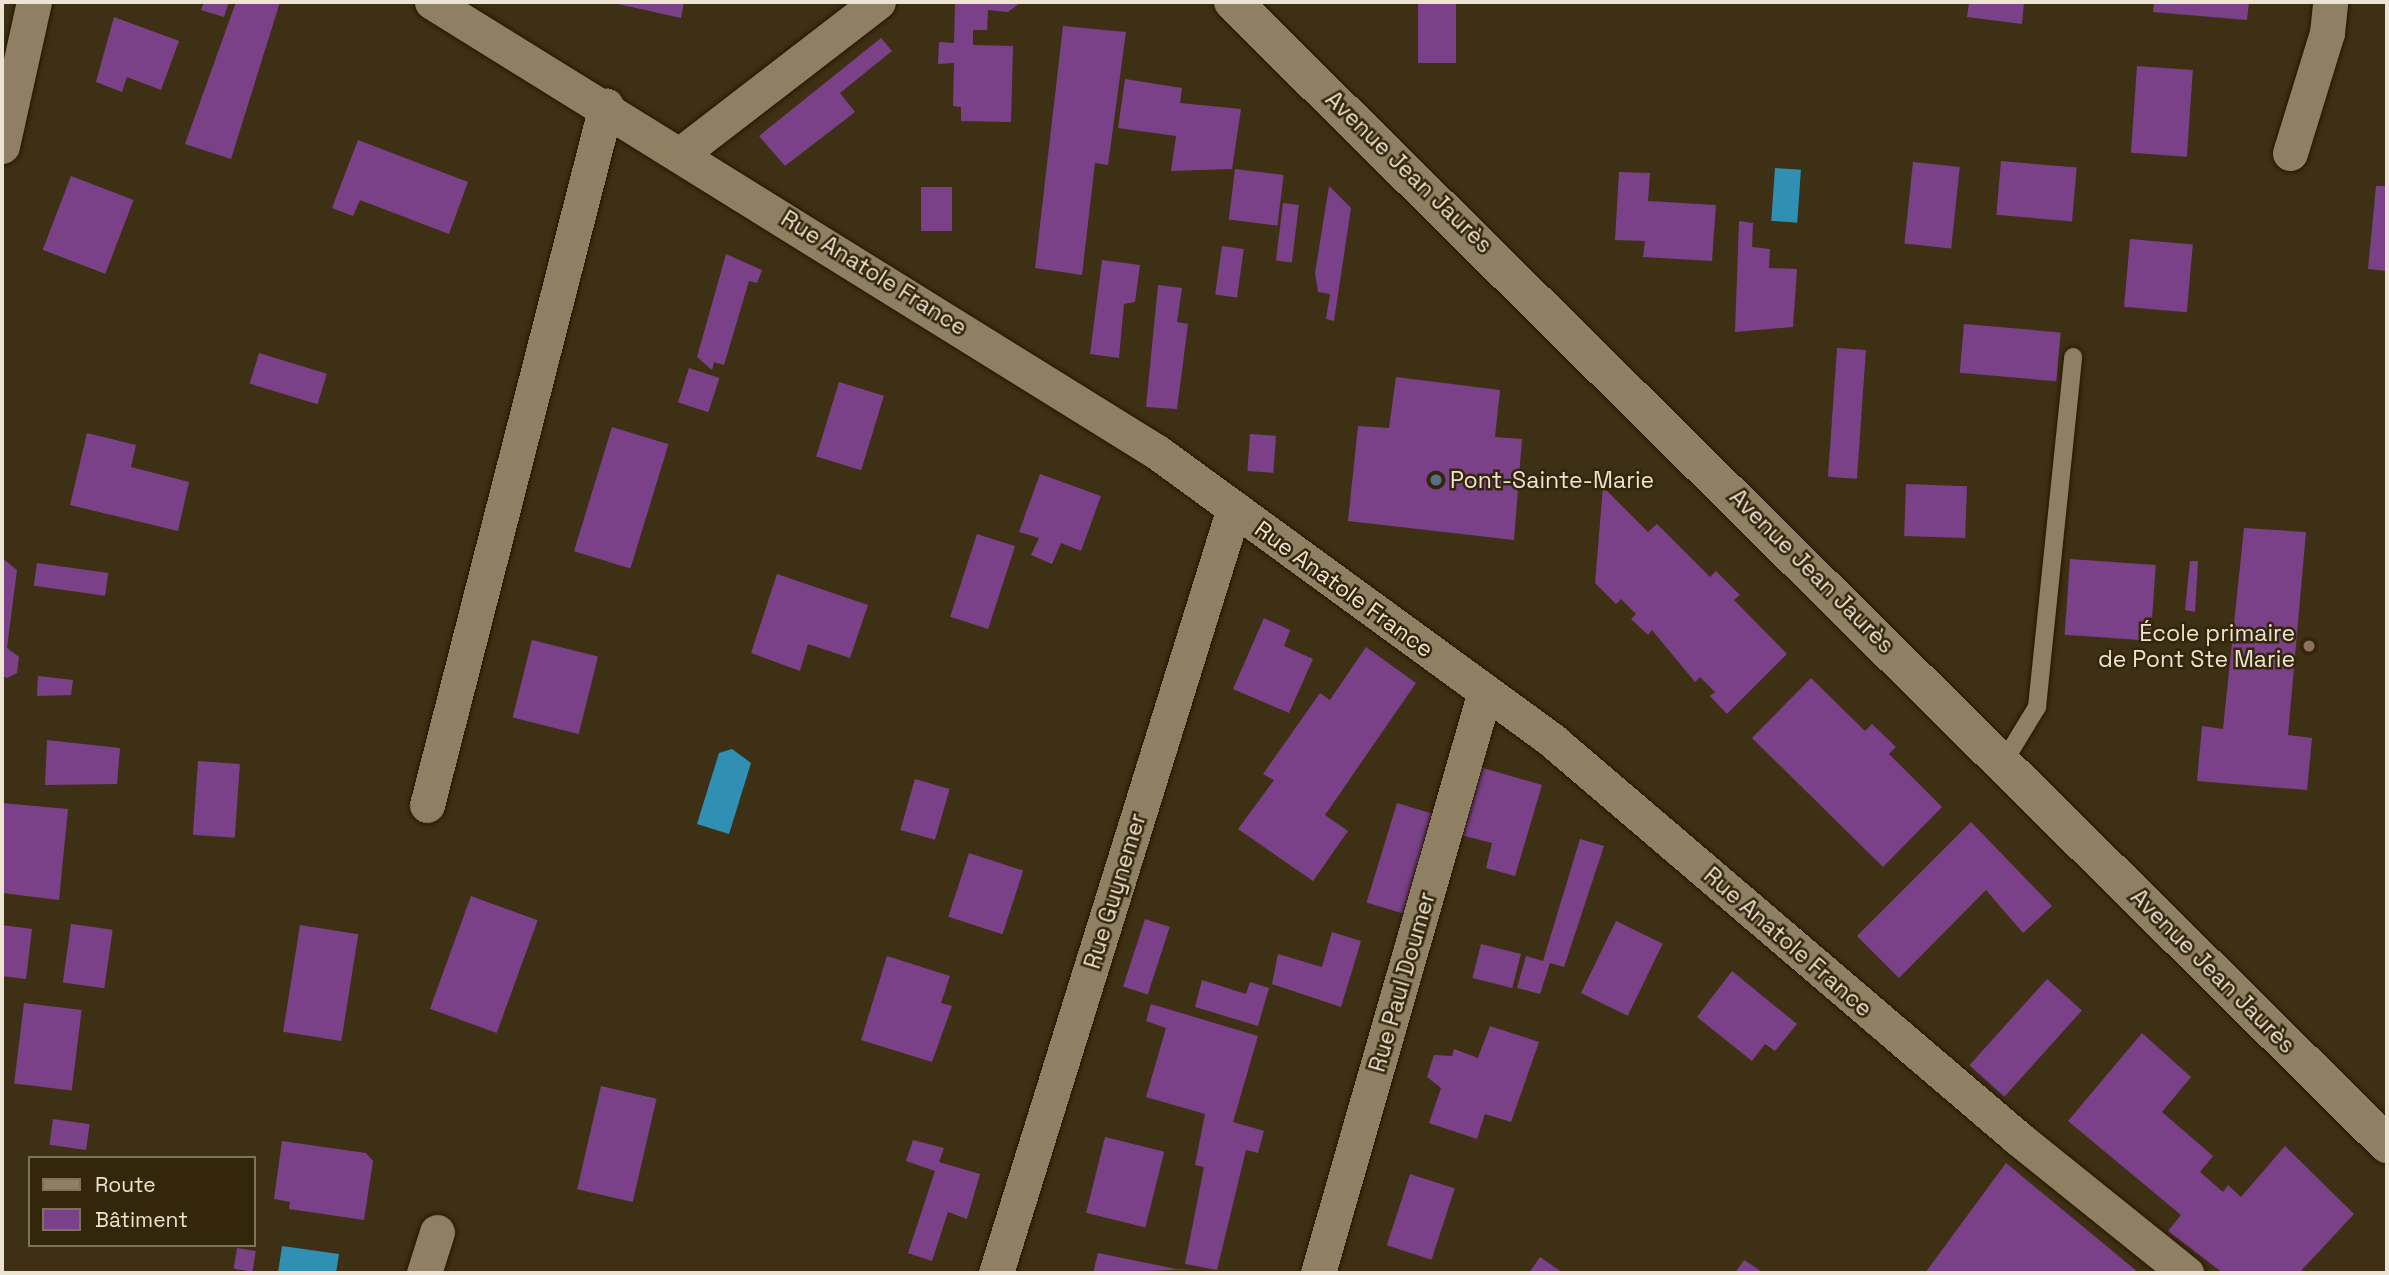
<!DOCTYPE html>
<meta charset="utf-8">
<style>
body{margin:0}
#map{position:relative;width:2389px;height:1275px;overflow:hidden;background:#3e3014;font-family:"Space Grotesk",sans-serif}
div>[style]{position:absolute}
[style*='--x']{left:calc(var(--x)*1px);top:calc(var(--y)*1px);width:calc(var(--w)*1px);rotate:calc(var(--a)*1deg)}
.water>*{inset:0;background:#3090b3;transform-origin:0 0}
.building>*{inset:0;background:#7a4189;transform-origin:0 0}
.roads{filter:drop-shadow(0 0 2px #251700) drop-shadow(0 0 2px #251700)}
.service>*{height:18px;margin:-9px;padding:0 9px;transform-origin:9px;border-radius:9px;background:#908063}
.minor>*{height:35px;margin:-17.5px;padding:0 17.5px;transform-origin:17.5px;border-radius:17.5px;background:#908063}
.secondary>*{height:38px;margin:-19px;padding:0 19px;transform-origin:19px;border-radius:19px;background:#908063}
.dots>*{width:19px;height:19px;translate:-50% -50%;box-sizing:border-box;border:4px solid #34260a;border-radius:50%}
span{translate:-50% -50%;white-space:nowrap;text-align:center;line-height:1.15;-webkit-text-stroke:5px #34260a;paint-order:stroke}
.street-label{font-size:23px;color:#ece3d3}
.poi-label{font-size:23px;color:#ece3d3}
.left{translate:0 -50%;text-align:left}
.right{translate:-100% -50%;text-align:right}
.frame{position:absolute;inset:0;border:4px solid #ece3d3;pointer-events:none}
.legend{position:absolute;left:28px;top:1156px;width:228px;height:91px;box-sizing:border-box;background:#34260a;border:2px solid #7e725a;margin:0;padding:9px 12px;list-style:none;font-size:21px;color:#ece3d3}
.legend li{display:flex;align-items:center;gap:14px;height:35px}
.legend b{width:35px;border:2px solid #7e725a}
</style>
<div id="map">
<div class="water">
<i style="left:1775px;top:168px;width:26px;height:53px;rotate:4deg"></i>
<i style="clip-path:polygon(732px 749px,751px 763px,729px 834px,697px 824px,719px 753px)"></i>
<i style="clip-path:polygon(282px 1246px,339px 1254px,336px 1273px,278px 1273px)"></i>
</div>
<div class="building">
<i style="clip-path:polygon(204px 2px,229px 2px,224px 17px,201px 10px)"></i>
<i style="clip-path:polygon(236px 2px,280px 2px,231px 159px,185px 144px)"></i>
<i style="clip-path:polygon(609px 2px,684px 2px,681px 18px)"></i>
<i style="clip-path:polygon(955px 2px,1021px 2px,1008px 12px,988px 10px,987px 30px,973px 30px,973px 45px,1013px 46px,1011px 122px,961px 121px,961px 107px,953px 106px,954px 63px,938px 64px,939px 42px,954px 43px)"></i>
<i style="left:1418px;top:2px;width:38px;height:61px"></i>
<i style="clip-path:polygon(1969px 2px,2024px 2px,2022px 24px,1967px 17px)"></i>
<i style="clip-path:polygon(2154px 2px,2249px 2px,2247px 20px,2153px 12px)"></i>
<i style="clip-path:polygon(114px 17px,179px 41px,161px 90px,127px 77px,122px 92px,96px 82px)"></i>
<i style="clip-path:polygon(1063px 26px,1126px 32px,1108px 165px,1095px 163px,1082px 275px,1035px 268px)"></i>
<i style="clip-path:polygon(881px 38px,892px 51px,840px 93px,855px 112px,785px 166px,759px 136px)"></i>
<i style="left:2137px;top:66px;width:56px;height:87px;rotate:4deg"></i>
<i style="clip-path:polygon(1125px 79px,1182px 88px,1180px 103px,1241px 109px,1232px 169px,1171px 171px,1176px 136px,1118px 128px)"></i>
<i style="clip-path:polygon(358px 140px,468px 182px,449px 234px,360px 200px,353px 216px,332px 208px)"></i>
<i style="left:2001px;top:161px;width:76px;height:54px;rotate:5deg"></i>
<i style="left:1913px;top:162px;width:47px;height:82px;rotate:6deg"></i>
<i style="left:1235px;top:169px;width:49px;height:51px;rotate:7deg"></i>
<i style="clip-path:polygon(1619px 172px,1650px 173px,1648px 201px,1716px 205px,1712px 261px,1643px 257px,1645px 241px,1615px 240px)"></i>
<i style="left:71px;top:176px;width:67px;height:79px;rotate:21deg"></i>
<i style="clip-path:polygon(1329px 186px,1351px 208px,1334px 321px,1326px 319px,1330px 294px,1318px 292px,1315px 273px)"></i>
<i style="clip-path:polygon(2376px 186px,2387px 186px,2387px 271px,2368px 269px)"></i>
<i style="left:921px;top:187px;width:31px;height:44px"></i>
<i style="left:1283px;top:203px;width:16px;height:58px;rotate:7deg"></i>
<i style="clip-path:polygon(1739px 221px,1753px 223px,1752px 247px,1770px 249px,1769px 268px,1797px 269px,1793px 327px,1735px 332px)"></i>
<i style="left:2130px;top:239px;width:63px;height:68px;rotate:5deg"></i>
<i style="left:1222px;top:246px;width:22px;height:49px;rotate:8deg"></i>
<i style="clip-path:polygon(726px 254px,762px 270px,757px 283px,749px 281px,724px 365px,714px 362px,712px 370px,697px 357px)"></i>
<i style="clip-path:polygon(1102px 260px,1140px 265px,1135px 302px,1124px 304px,1119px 358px,1090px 354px)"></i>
<i style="clip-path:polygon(1158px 285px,1182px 288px,1177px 322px,1188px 324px,1177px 409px,1146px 407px)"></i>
<i style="left:1964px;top:324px;width:97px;height:49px;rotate:5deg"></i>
<i style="left:1837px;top:348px;width:29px;height:129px;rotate:4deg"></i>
<i style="left:259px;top:353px;width:71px;height:32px;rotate:17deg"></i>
<i style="left:689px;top:368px;width:32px;height:36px;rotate:18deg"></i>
<i style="clip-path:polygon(1396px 377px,1500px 390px,1495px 437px,1522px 439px,1514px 540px,1348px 521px,1358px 426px,1389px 428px)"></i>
<i style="left:839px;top:382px;width:47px;height:78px;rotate:17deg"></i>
<i style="left:612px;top:427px;width:59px;height:130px;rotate:17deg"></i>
<i style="clip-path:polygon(87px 433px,136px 445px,131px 467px,189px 482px,178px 531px,70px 505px)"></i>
<i style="left:1250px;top:434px;width:26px;height:37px;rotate:4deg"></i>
<i style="clip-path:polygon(1040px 474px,1101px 496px,1081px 551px,1061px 543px,1052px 564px,1031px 555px,1039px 538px,1019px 532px)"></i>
<i style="left:1906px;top:484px;width:61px;height:52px;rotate:2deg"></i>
<i style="clip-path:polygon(1603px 487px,1648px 532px,1657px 524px,1710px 577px,1716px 571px,1740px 595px,1734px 600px,1787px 654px,1727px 714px,1710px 696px,1715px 692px,1700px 677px,1695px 682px,1652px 630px,1648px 635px,1631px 619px,1636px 614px,1621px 599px,1616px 604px,1595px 583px)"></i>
<i style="clip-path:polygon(2244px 528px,2306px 532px,2288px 735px,2312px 738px,2307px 790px,2197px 781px,2202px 726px,2223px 729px)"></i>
<i style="left:977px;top:534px;width:40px;height:87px;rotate:18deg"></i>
<i style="clip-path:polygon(2px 558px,17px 570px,7px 648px,19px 657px,17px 673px,7px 678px,2px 676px)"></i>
<i style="left:2070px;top:559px;width:86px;height:76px;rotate:4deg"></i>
<i style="clip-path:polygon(2190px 561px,2198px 561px,2195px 612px,2185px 610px)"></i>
<i style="left:37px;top:563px;width:72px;height:23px;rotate:8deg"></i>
<i style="clip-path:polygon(777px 574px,868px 605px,850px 658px,808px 644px,800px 671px,751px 653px)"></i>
<i style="clip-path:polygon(1264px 618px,1290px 630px,1284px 646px,1313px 659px,1289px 713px,1233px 689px)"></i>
<i style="left:532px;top:640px;width:68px;height:80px;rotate:14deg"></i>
<i style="clip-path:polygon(1366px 647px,1416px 683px,1325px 815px,1348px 831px,1313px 881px,1238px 829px,1274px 780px,1263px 774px,1320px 693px,1330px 700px)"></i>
<i style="clip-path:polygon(38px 676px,73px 680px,71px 695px,37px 696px)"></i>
<i style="clip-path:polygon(1811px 678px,1865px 731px,1872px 724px,1896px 747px,1889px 754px,1942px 807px,1883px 867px,1752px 738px)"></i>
<i style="clip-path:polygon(47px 740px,120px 748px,117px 784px,45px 785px)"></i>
<i style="left:198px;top:761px;width:42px;height:74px;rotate:4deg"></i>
<i style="clip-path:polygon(1476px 766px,1542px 785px,1515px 876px,1486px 868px,1492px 843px,1457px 834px)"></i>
<i style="left:915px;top:779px;width:36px;height:53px;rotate:16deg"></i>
<i style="clip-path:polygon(2px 803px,68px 809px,59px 900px,2px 893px)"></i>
<i style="left:1397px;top:803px;width:44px;height:104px;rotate:17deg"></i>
<i style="clip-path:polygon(1971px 822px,2052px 906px,2023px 933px,1986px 890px,1899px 978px,1857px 936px)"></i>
<i style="clip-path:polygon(1580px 839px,1604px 846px,1564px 967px,1550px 963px,1540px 994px,1517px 988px,1526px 956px,1543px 961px)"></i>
<i style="left:969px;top:853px;width:57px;height:67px;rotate:18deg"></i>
<i style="left:471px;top:896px;width:71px;height:120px;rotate:20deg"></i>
<i style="left:1145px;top:919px;width:26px;height:71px;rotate:18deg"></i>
<i style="left:1616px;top:921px;width:52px;height:80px;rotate:26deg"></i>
<i style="left:71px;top:924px;width:42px;height:59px;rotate:8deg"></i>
<i style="clip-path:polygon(2px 925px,32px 929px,26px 979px,2px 976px)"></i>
<i style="left:300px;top:925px;width:59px;height:108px;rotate:9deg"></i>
<i style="clip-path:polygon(1332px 932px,1361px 941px,1341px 1007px,1272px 984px,1278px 954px,1322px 967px)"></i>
<i style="left:1481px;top:944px;width:41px;height:35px;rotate:14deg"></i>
<i style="clip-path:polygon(887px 956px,950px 976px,941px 1003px,952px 1006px,932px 1062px,861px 1040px)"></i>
<i style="clip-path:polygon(1732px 971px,1797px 1024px,1775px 1051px,1765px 1044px,1752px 1061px,1697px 1017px)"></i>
<i style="left:2047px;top:979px;width:47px;height:116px;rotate:42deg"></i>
<i style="clip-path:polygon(1202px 980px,1246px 994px,1250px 982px,1269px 988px,1258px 1026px,1195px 1007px)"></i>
<i style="left:24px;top:1003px;width:58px;height:81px;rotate:7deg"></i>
<i style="clip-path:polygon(1151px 1004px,1258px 1036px,1233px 1122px,1264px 1131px,1258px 1153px,1246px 1150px,1217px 1270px,1185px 1264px,1204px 1167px,1195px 1165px,1205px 1114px,1146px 1097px,1166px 1028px,1146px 1021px)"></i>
<i style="clip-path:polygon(1490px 1026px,1539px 1042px,1511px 1122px,1485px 1114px,1477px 1139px,1429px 1123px,1441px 1088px,1427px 1077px,1434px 1055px,1452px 1056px,1454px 1049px,1478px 1058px)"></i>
<i style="clip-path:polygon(2142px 1033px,2191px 1077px,2162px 1112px,2213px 1156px,2200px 1172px,2223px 1192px,2228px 1185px,2241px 1197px,2285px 1146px,2354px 1214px,2299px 1273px,2223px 1273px,2168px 1231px,2181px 1215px,2068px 1121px)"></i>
<i style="left:601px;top:1086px;width:57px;height:106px;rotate:13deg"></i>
<i style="left:53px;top:1119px;width:37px;height:26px;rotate:8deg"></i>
<i style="left:1105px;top:1137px;width:61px;height:78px;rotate:14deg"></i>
<i style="clip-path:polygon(913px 1140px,944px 1148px,939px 1162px,980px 1174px,967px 1219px,948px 1212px,932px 1261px,908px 1253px,935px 1171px,906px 1161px)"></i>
<i style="clip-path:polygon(282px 1141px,366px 1153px,373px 1161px,364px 1220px,289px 1209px,290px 1202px,274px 1199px)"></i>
<i style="clip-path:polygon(2006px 1163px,2139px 1273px,1925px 1273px)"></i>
<i style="left:1410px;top:1174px;width:47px;height:75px;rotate:18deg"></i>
<i style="left:237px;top:1248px;width:19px;height:21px;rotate:9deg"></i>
<i style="clip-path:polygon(1098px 1253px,1176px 1269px,1197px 1269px,1093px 1273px)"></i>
<i style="clip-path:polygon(1540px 1257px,1563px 1273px,1529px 1273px)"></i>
<i style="clip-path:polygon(1744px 1260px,1764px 1273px,1735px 1273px)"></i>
</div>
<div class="roads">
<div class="service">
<i style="--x:2003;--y:763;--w:66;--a:-58.7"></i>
<i style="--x:2037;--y:707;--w:352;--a:-84.1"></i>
</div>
<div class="minor">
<i style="--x:432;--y:2;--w:853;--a:31.83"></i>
<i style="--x:1157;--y:452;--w:492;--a:36.1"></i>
<i style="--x:1554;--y:742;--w:610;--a:40.48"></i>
<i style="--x:2018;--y:1138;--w:216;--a:38.8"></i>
<i style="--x:2;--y:146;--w:148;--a:-77.5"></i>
<i style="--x:683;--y:152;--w:246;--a:-37.6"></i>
<i style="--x:2290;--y:153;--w:126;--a:-72.9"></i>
<i style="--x:2327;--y:33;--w:31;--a:-84"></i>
<i style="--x:427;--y:805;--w:722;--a:-75.64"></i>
<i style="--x:424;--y:1273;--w:43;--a:-72.4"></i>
<i style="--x:996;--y:1273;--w:801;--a:-72.72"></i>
<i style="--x:1318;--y:1273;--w:605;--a:-73.99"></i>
</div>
<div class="secondary">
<i style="--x:1233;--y:2;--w:1624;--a:44.7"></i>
</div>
</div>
<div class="dots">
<i style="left:1436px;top:480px;background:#5c6f8a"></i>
<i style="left:2309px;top:646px;background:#8d6e63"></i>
</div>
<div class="street-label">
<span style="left:1409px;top:172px;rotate:44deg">Avenue Jean Jaurès</span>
<span style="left:874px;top:273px;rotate:32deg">Rue Anatole France</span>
<span style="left:1812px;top:571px;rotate:45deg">Avenue Jean Jaurès</span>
<span style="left:1344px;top:589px;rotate:36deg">Rue Anatole France</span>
<span style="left:1115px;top:891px;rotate:-73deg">Rue Guynemer</span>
<span style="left:1788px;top:942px;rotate:41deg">Rue Anatole France</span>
<span style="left:2213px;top:971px;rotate:45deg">Avenue Jean Jaurès</span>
<span style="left:1402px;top:982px;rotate:-74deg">Rue Paul Doumer</span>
</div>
<div class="poi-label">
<span class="left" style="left:1450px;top:480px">Pont-Sainte-Marie</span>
<span class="right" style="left:2295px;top:646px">École primaire<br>de Pont Ste Marie</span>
</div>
<div class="frame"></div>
<ul class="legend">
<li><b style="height:9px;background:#908063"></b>Route</li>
<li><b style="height:19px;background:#7a4189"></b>Bâtiment</li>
</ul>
</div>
